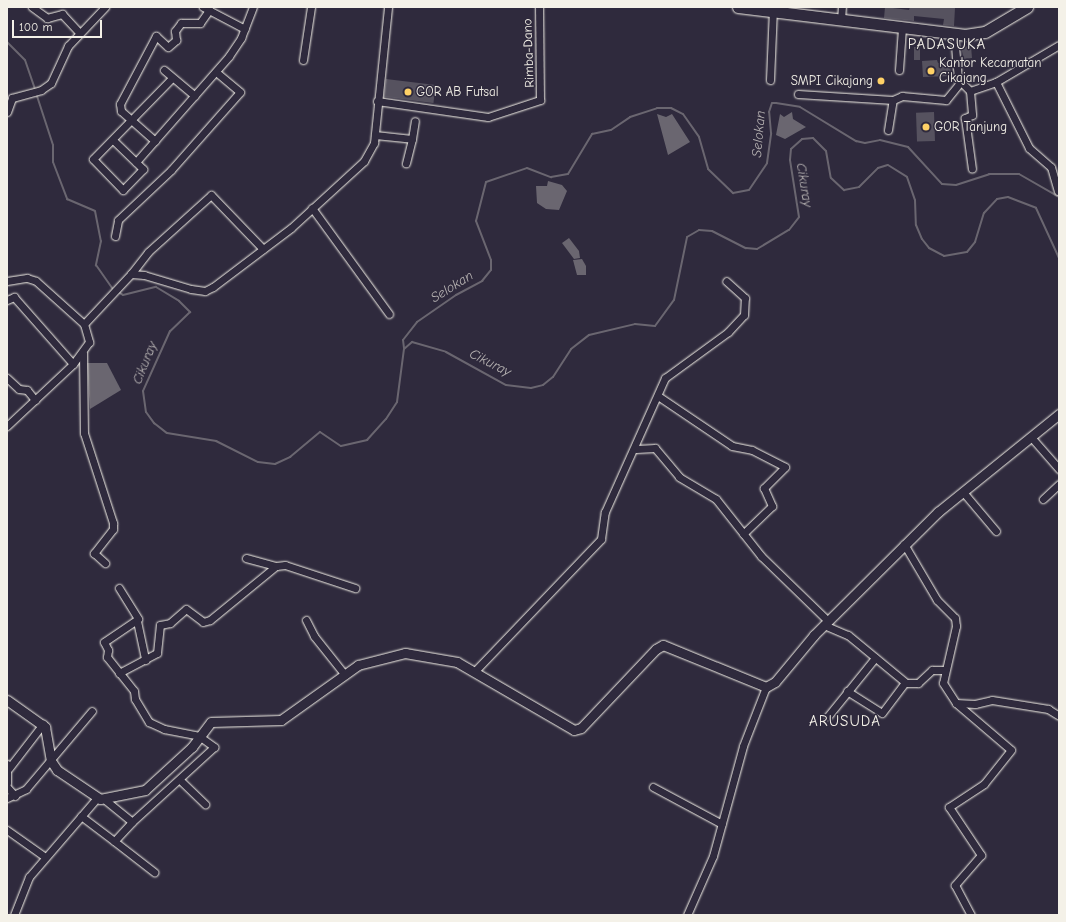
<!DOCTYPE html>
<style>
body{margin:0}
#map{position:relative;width:1066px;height:922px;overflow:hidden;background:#2f2a3d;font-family:"Comic Neue",sans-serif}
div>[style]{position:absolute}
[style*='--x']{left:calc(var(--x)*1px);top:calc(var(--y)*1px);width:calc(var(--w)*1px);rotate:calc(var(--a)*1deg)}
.water>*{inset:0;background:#6a6670}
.stream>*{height:2px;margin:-1px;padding:0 1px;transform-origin:1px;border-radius:1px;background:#6a6670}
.building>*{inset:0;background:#56525f;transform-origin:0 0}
.roads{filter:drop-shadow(0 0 1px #f4f1e8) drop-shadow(0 0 1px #f4f1e8)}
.minor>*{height:7px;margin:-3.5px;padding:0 3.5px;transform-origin:3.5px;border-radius:3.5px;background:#2f2a3d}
.tertiary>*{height:9px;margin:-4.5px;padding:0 4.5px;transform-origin:4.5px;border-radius:4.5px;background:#2f2a3d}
.primary>*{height:11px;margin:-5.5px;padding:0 5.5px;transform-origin:5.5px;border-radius:5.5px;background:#2f2a3d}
.dots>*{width:11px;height:11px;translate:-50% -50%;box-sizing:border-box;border:2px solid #2f2a3d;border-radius:50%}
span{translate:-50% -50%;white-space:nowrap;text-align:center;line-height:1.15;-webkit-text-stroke:3px #2f2a3d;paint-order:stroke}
.street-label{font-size:13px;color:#f4f1e8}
.poi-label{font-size:13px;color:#f4f1e8}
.left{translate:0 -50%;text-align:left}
.right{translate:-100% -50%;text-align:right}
.water-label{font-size:14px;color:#b6b2b2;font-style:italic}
.quarter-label{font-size:15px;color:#f4f1e8;letter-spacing:1px}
.frame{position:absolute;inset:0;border:8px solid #f4f1e8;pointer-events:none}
.scale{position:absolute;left:12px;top:20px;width:90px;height:18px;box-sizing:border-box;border:2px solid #f4f1e8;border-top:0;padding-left:5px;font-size:12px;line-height:14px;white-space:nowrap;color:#f4f1e8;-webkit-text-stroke:3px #2f2a3d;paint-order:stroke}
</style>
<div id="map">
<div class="water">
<i style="clip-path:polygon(792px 112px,793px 119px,806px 127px,785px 139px,776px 135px,780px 114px,784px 117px)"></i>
<i style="clip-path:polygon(657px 114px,666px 117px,672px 114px,690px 142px,668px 155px)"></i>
<i style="clip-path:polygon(548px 181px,562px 185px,567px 191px,559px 210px,546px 209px,537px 203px,536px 186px,547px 186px)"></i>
<i style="clip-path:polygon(569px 238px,579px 251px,580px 258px,574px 259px,562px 243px)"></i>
<i style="clip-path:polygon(582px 259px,586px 266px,586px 275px,577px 275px,573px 260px)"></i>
<i style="clip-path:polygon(87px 363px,107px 363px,121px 390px,90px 409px)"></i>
</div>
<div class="stream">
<i style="--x:7;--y:42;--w:25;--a:45"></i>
<i style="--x:25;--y:60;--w:31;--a:71"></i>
<i style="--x:36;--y:93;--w:55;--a:71.9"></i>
<i style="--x:53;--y:145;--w:17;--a:90"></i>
<i style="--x:53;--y:162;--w:40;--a:69"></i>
<i style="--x:67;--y:199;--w:30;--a:23"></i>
<i style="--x:95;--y:211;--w:31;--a:79"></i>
<i style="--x:101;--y:241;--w:25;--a:102"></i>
<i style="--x:96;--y:265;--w:29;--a:55"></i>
<i style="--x:117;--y:291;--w:7;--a:34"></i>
<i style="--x:123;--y:295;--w:34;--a:-14"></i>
<i style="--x:156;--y:287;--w:27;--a:31"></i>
<i style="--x:179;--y:301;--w:16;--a:45"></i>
<i style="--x:190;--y:312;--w:28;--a:136"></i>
<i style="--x:170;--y:331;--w:66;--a:114.2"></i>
<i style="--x:143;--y:391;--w:21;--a:82"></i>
<i style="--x:146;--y:412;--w:14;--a:54"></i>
<i style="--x:154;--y:423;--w:16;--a:38"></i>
<i style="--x:167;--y:433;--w:50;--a:9.3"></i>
<i style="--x:216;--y:441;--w:47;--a:26.6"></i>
<i style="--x:258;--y:462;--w:17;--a:7"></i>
<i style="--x:275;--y:464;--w:17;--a:-25"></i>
<i style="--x:290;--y:457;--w:39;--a:-40"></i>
<i style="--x:320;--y:432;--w:25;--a:34"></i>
<i style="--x:341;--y:446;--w:27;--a:-13"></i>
<i style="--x:367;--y:440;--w:28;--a:-48"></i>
<i style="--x:386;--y:419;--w:20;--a:-57"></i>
<i style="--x:397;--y:402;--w:53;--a:-82.5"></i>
<i style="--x:404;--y:349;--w:11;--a:-41"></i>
<i style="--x:412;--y:342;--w:35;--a:16"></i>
<i style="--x:446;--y:352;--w:68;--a:28.8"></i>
<i style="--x:506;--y:385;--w:25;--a:7"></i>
<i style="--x:531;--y:388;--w:12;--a:-14"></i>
<i style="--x:543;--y:385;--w:13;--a:-39"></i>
<i style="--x:553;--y:377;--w:33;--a:-57"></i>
<i style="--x:571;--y:349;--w:23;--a:-38"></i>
<i style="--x:589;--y:335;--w:47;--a:-13.4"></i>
<i style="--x:635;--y:324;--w:20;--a:6"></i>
<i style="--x:655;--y:326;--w:32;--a:-54"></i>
<i style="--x:674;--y:300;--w:64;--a:-78.3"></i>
<i style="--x:687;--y:237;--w:14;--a:-30"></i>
<i style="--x:699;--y:230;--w:13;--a:4"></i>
<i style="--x:712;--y:231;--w:38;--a:27"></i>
<i style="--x:746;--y:248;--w:11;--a:5"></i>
<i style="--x:757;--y:249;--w:37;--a:-31"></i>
<i style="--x:789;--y:230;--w:16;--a:-52"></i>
<i style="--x:799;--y:217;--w:58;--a:-99"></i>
<i style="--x:790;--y:160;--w:11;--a:-85"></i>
<i style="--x:791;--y:149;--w:15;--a:-42"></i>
<i style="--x:802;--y:139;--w:11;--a:-5"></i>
<i style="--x:813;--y:138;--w:18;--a:45"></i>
<i style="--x:826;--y:151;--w:27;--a:80"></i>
<i style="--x:831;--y:178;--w:18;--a:43"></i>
<i style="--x:844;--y:190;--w:15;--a:-11"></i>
<i style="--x:859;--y:187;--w:27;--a:-45"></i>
<i style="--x:878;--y:168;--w:10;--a:-17"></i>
<i style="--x:888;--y:165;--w:22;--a:32"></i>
<i style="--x:907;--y:177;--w:24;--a:71"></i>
<i style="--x:915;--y:200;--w:25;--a:88"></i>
<i style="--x:916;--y:225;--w:15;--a:67"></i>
<i style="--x:922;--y:239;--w:11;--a:52"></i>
<i style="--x:929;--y:248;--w:17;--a:28"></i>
<i style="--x:944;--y:256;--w:23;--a:-10"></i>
<i style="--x:967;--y:252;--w:13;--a:-51"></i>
<i style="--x:975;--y:242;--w:30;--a:-73"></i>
<i style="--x:984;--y:213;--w:19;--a:-47"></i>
<i style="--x:997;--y:199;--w:11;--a:-10"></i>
<i style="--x:1008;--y:197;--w:30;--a:21"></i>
<i style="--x:1036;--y:208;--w:55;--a:65.3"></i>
<i style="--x:404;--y:348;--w:8;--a:-97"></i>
<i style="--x:403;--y:340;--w:23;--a:-52"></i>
<i style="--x:417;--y:322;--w:47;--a:-34.7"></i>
<i style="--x:456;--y:295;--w:30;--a:-28"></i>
<i style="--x:482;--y:281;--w:14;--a:-51"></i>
<i style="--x:491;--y:270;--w:10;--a:-90"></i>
<i style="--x:491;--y:260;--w:42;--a:-111"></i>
<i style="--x:476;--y:221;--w:40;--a:-75.6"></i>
<i style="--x:486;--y:182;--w:43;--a:-18.9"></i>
<i style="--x:527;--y:168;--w:26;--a:21"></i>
<i style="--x:551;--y:177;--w:17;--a:-10"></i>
<i style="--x:568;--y:174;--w:47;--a:-59"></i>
<i style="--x:592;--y:134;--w:19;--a:-12"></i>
<i style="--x:611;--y:130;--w:23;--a:-34"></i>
<i style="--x:630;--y:117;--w:28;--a:-18"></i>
<i style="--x:657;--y:108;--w:14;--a:0"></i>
<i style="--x:671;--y:108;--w:13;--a:27"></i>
<i style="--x:683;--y:114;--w:28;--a:55"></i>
<i style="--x:699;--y:137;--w:33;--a:74"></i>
<i style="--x:708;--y:169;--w:35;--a:44"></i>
<i style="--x:733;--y:193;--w:16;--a:-11"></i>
<i style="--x:749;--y:190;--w:32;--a:-56"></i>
<i style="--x:767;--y:163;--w:30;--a:-82"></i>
<i style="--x:771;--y:133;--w:21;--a:-95"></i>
<i style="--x:769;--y:112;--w:9;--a:-72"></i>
<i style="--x:772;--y:103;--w:4;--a:0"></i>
<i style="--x:776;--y:103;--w:24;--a:9"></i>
<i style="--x:800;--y:107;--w:66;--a:31.3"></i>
<i style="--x:856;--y:141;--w:9;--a:13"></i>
<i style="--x:865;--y:143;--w:15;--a:-11"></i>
<i style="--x:880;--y:140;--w:29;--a:14"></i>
<i style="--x:908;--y:147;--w:50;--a:47.4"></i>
<i style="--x:942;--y:184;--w:14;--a:4"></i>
<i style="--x:956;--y:185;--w:35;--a:-18"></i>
<i style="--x:989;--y:174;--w:30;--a:0"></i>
<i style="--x:1019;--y:174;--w:46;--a:29.9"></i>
</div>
<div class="building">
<i style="clip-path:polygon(885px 7px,909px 10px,910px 7px,955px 8px,954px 26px,943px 25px,944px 19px,914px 16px,914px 21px,884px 18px)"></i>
<i style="clip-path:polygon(971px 46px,972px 58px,964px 59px,961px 47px)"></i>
<i style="left:914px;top:47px;width:6px;height:13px"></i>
<i style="clip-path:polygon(937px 60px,938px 63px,950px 62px,951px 76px,923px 77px,922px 61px)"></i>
<i style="left:386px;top:79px;width:50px;height:18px;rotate:7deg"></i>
<i style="left:934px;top:112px;width:29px;height:18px;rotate:88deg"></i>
</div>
<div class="roads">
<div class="minor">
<i style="--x:32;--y:7;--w:19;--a:36"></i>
<i style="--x:47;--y:18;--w:16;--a:-15"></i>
<i style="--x:62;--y:14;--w:25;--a:47"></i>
<i style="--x:203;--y:7;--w:47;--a:27.6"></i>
<i style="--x:841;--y:20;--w:13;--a:-86"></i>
<i style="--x:954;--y:35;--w:44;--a:84.8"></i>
<i style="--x:958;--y:79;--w:17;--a:45"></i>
<i style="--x:970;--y:91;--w:28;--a:-19"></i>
<i style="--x:996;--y:82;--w:73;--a:-30.4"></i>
<i style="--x:303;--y:60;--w:54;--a:-81.4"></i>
<i style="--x:164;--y:70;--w:40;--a:40"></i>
<i style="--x:899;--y:70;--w:42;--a:-85.9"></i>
<i style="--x:770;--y:80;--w:73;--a:-87.6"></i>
<i style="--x:996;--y:82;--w:74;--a:63.4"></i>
<i style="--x:1029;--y:148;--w:29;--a:41"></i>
<i style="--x:1051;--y:167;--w:25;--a:74"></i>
<i style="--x:970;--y:91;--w:24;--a:85"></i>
<i style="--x:972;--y:115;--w:8;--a:157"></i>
<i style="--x:965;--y:118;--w:51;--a:82.2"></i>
<i style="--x:798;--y:94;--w:95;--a:3.6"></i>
<i style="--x:893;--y:100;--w:10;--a:-24"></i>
<i style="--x:902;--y:96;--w:44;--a:5.2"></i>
<i style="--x:946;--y:100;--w:22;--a:-51"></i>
<i style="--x:377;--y:101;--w:112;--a:8.2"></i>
<i style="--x:488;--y:117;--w:55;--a:-18.1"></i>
<i style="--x:540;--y:100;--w:93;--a:-90.6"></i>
<i style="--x:7;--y:112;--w:15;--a:-70"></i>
<i style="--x:12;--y:98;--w:30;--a:-15"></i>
<i style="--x:41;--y:90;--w:12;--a:-35"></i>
<i style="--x:51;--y:83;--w:41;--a:-65.3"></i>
<i style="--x:68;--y:46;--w:54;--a:-46.5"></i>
<i style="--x:888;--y:130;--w:30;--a:-81"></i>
<i style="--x:375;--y:135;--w:37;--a:6"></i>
<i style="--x:412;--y:139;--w:25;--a:104"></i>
<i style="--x:412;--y:139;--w:18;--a:-81"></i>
<i style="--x:113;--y:140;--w:42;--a:44"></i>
<i style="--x:143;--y:169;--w:29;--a:134"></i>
<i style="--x:123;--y:190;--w:43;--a:-134.1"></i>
<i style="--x:93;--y:159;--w:113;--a:-45.7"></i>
<i style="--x:155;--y:141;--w:45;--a:-138.6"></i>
<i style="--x:121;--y:111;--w:7;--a:-98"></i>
<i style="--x:120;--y:104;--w:77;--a:-62.1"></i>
<i style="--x:156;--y:36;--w:16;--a:43"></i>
<i style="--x:168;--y:47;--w:11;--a:-41"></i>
<i style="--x:176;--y:40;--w:9;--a:-96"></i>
<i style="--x:175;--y:31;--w:10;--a:-53"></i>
<i style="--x:181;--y:23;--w:19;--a:0"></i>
<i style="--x:200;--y:23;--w:16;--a:-55"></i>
<i style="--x:136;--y:162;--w:141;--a:-48.7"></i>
<i style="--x:229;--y:56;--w:22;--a:-56"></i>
<i style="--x:241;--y:38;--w:33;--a:-69"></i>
<i style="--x:312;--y:208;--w:131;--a:54"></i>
<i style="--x:115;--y:236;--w:16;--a:-79"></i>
<i style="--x:118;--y:220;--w:73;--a:-43.3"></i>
<i style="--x:171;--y:170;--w:104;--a:-48.5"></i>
<i style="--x:240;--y:92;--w:31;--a:-140"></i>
<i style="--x:131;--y:274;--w:28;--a:-52"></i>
<i style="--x:148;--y:252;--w:85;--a:-42.1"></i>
<i style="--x:211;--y:195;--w:75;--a:46.1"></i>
<i style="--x:7;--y:281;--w:20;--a:-9"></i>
<i style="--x:27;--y:278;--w:9;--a:18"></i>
<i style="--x:36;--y:281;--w:64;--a:41.9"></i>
<i style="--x:84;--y:324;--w:19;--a:74"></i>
<i style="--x:89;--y:342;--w:27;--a:126"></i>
<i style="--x:73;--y:364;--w:91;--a:136.8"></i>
<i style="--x:7;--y:300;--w:8;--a:-23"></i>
<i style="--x:14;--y:297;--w:89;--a:48.6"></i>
<i style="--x:84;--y:324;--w:69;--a:-46.8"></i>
<i style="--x:131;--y:274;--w:13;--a:4"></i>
<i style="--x:144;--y:275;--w:49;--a:16.6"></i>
<i style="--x:191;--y:289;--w:14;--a:8"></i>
<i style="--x:205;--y:291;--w:9;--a:-27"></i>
<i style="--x:213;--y:287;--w:98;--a:-37.1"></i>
<i style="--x:291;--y:228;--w:99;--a:-42.5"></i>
<i style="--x:364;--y:161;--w:21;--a:-61"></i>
<i style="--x:374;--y:143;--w:137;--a:-84.1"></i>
<i style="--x:83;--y:353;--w:80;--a:89.3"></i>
<i style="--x:84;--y:433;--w:95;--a:72.1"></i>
<i style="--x:113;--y:523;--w:6;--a:90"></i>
<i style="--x:113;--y:529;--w:31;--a:128"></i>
<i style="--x:94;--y:553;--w:15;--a:42"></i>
<i style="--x:7;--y:378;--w:16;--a:43"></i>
<i style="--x:19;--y:389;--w:8;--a:7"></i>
<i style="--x:27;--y:390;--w:13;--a:51"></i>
<i style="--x:658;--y:396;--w:89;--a:34"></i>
<i style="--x:732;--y:446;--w:20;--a:11"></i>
<i style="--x:752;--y:450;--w:37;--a:27"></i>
<i style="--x:785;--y:467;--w:30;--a:135"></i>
<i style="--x:764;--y:488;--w:20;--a:66"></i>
<i style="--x:772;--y:506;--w:40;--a:136"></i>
<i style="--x:1031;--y:437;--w:43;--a:48.8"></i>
<i style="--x:636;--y:449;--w:19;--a:-3"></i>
<i style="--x:655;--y:448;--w:38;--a:50"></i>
<i style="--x:679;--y:477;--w:43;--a:30.7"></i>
<i style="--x:716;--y:499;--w:73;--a:51.7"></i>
<i style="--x:761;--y:556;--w:93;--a:44.1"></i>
<i style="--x:963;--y:492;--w:51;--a:49.8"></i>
<i style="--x:1043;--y:499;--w:22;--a:-43"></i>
<i style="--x:904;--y:544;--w:65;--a:59.5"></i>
<i style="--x:937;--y:600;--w:25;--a:45"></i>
<i style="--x:955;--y:618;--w:8;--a:83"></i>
<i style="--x:956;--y:626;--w:58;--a:102.8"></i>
<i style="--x:943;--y:683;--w:24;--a:57"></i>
<i style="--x:956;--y:703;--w:19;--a:3"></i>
<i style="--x:975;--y:704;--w:17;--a:-13"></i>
<i style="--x:992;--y:700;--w:57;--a:9.1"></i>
<i style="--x:1048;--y:709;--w:13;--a:32"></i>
<i style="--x:246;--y:558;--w:31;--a:15"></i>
<i style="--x:119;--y:588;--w:36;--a:58"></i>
<i style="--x:138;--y:619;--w:41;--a:145.9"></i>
<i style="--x:104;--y:642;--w:9;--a:63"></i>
<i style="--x:108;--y:650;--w:7;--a:98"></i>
<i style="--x:107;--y:657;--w:43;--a:51.5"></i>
<i style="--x:134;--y:691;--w:8;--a:83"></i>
<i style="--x:135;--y:699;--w:27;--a:59"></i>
<i style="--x:149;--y:722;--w:17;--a:25"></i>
<i style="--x:164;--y:729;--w:36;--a:11"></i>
<i style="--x:199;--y:736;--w:19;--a:36"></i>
<i style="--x:214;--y:747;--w:111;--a:137.6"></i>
<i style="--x:306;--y:620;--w:18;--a:63"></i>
<i style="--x:314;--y:636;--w:50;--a:51.5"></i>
<i style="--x:137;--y:621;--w:40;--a:78"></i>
<i style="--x:824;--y:625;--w:26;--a:23"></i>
<i style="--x:848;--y:635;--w:75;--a:39.6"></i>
<i style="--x:906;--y:683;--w:12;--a:0"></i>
<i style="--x:918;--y:683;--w:19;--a:-43"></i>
<i style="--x:932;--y:670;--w:13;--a:0"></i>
<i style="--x:474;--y:672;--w:184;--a:-46.3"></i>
<i style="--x:601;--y:539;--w:27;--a:-82"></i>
<i style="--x:605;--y:512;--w:147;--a:-65.9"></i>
<i style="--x:665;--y:378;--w:78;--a:-36.1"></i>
<i style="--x:728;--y:332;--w:23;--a:-47"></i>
<i style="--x:744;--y:315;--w:17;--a:-87"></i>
<i style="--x:745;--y:298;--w:25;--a:-138"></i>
<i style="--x:119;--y:673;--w:43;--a:-27.8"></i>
<i style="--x:157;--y:653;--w:28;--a:-84"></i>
<i style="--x:160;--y:625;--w:10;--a:-11"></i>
<i style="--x:170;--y:623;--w:21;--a:-41"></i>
<i style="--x:186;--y:609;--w:21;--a:37"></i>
<i style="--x:203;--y:622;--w:7;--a:-16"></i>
<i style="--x:210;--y:620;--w:85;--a:-39.3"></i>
<i style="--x:276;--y:566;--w:9;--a:-6"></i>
<i style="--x:285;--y:565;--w:74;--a:18.2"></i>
<i style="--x:847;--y:691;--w:41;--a:32.2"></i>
<i style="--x:882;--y:713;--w:38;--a:-53"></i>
<i style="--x:956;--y:703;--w:72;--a:40.5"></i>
<i style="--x:1011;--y:750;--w:43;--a:128.5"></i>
<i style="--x:984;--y:784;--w:42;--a:146.7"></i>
<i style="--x:949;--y:807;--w:58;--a:56.3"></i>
<i style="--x:981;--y:855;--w:40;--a:131"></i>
<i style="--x:955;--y:885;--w:34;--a:62"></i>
<i style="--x:828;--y:716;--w:75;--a:-51"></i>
<i style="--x:9;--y:768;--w:56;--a:-52.3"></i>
<i style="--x:180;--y:780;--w:35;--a:44"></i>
<i style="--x:7;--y:783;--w:19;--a:-90"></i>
<i style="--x:7;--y:787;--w:12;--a:48"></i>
<i style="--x:653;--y:787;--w:78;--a:28.2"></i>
<i style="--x:7;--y:798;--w:21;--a:-25"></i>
<i style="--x:26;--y:789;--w:102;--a:-49.8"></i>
<i style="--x:104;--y:799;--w:36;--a:39"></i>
<i style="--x:132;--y:822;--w:26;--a:133"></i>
<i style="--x:114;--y:841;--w:51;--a:37.8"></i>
<i style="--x:81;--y:816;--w:41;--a:37.1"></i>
<i style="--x:7;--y:830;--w:47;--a:35.4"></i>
<i style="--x:14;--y:915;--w:41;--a:-68.5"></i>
<i style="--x:29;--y:877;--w:104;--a:-49.3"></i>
<i style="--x:687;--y:915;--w:64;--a:-66.2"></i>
<i style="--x:713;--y:856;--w:114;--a:-74.7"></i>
<i style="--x:743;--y:746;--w:63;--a:-68.7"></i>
</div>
<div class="tertiary">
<i style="--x:7;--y:700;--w:47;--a:35.4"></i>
<i style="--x:45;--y:727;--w:35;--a:80"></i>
<i style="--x:51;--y:761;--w:11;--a:56"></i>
<i style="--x:57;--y:770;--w:52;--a:34"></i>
<i style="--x:100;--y:799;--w:46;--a:-11.3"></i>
<i style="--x:145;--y:790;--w:64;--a:-42.5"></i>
<i style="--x:192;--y:747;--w:31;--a:-53"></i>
<i style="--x:211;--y:722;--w:70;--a:-1.6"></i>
<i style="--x:281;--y:720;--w:95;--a:-35.5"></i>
<i style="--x:358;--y:665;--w:49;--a:-14.3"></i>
<i style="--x:405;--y:653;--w:53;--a:9.8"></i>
<i style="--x:457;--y:662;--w:135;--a:30.2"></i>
<i style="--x:574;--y:730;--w:7;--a:-16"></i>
<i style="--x:581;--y:728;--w:109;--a:-46.5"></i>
<i style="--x:656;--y:649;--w:8;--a:-30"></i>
<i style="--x:663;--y:645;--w:111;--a:22.2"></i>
<i style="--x:766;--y:687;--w:10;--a:-29"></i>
<i style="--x:775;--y:682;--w:61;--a:-50.3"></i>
<i style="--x:814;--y:635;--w:175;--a:-44.8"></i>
<i style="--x:938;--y:512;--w:156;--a:-39"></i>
</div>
<div class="primary">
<i style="--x:738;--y:7;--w:229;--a:7"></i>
<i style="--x:965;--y:35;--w:20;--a:-9"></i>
<i style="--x:985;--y:32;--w:49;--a:-30.8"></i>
</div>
</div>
<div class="dots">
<i style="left:931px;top:71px;background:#ffd166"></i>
<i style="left:881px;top:81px;background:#ffd166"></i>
<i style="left:408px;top:92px;background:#ffd166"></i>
<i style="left:926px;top:127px;background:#ffd166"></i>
</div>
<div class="street-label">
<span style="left:529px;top:53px;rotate:-92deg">Rimba-Dano</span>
</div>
<div class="poi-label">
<span class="left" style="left:939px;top:71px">Kantor Kecamatan<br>Cikajang</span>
<span class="right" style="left:873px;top:81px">SMPI Cikajang</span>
<span class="left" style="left:416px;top:92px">GOR AB Futsal</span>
<span class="left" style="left:934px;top:127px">GOR Tanjung</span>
</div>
<div class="water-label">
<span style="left:759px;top:134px;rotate:-85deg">Selokan</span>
<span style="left:804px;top:185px;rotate:81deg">Cikuray</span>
<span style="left:452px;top:287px;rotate:-32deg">Selokan</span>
<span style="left:145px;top:363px;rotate:-68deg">Cikuray</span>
<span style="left:490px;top:363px;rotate:27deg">Cikuray</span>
</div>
<div class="quarter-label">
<span style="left:947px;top:45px">PADASUKA</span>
<span style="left:845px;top:722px">ARUSUDA</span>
</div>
<div class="frame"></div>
<div class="scale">100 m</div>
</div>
